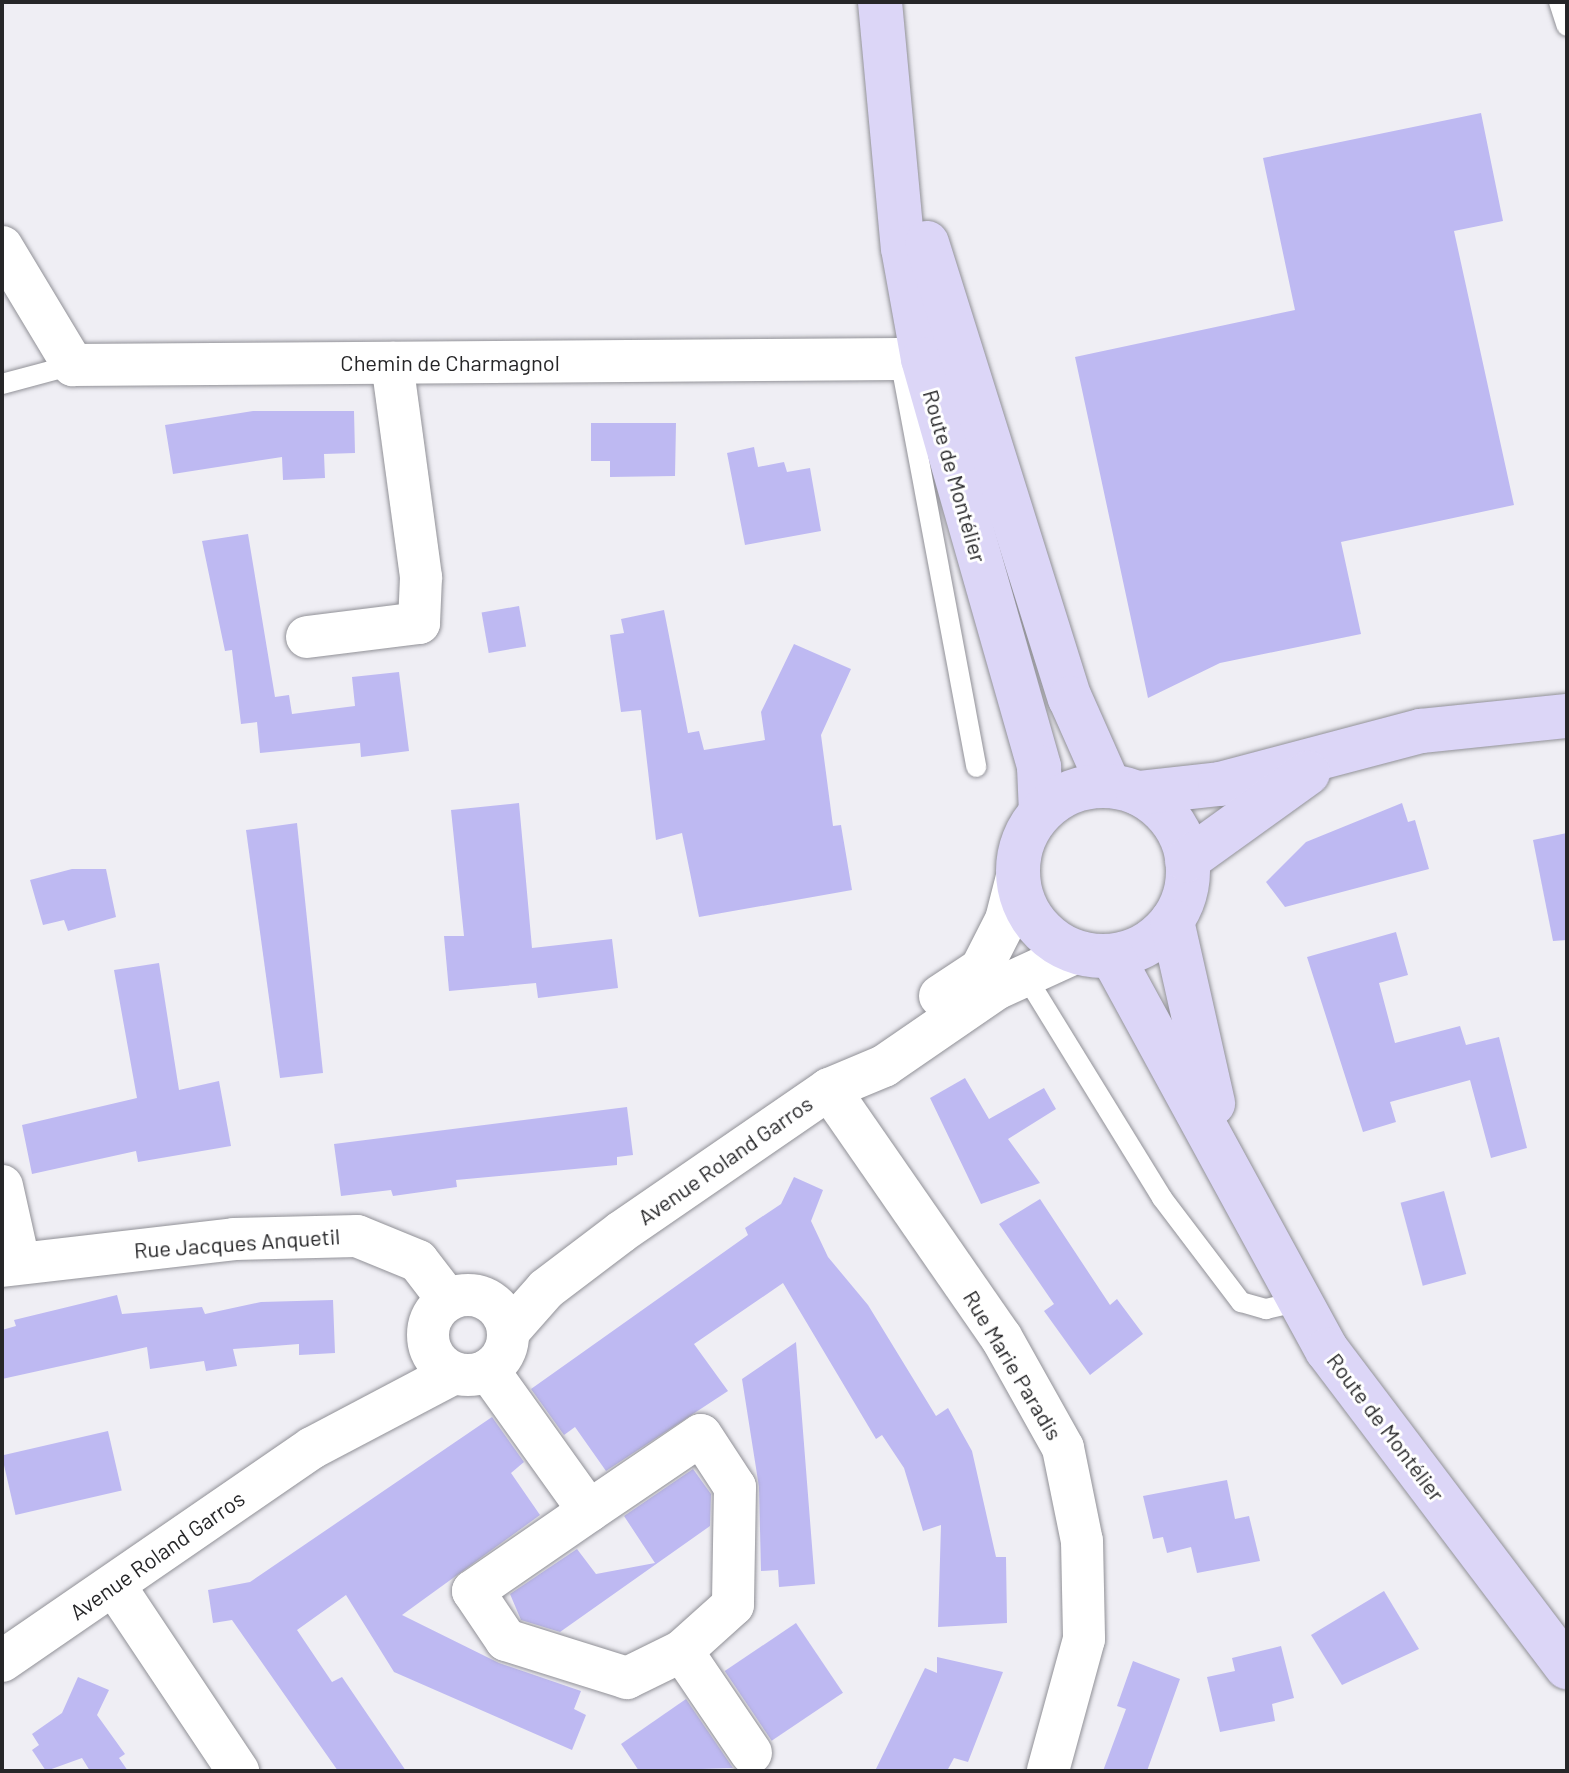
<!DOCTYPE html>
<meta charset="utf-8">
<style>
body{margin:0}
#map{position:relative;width:1569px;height:1773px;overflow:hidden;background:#efeef4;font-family:Barlow,sans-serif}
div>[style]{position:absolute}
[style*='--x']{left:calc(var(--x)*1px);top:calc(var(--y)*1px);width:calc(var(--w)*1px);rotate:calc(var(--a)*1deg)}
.building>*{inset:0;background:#beb9f2;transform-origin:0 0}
.roads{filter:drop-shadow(0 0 2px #919197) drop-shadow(0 0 2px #919197)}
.lane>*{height:20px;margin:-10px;padding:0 10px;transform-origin:10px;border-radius:10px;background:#fff}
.street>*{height:42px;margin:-21px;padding:0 21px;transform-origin:21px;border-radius:21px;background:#fff}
.street>.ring{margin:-21px;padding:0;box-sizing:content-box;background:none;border:42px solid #fff;border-radius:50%}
.secondary>*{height:44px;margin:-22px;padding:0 22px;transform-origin:22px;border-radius:22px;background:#dcd6f7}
.secondary>.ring{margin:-22px;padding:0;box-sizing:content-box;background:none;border:44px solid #dcd6f7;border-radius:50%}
span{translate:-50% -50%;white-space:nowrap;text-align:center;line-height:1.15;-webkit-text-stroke:6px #fff;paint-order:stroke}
.street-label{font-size:22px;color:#262628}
.frame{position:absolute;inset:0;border:4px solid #262628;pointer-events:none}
</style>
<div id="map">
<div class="building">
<i style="clip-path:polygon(1481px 113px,1503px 221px,1454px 231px,1514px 505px,1341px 542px,1361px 634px,1220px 663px,1148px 698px,1075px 357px,1295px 310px,1263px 158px)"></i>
<i style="clip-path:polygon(253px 411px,354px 411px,355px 453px,324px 454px,325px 478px,283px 480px,282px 457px,173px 474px,165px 425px)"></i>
<i style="clip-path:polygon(591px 423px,676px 423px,675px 476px,610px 477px,610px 461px,591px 461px)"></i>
<i style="clip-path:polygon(754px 447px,758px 467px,784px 462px,787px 472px,810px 468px,821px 531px,745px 545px,727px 453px)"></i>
<i style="clip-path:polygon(248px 534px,275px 697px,289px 695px,292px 714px,355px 706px,352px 677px,399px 672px,409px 751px,361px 757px,360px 743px,260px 753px,257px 722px,241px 724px,232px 650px,225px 651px,202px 541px)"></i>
<i style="left:519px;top:606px;width:41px;height:38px;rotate:80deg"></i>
<i style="clip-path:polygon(664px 610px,688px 733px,699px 731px,704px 750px,765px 740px,761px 712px,794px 644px,851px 669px,821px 735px,833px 826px,841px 825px,852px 890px,699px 917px,682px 833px,656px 840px,641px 710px,621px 712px,610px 635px,624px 633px,621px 619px)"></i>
<i style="clip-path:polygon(519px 803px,532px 948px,612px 939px,618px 988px,538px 998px,536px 983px,449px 991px,444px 936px,464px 936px,451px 810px)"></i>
<i style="clip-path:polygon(1402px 803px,1408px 822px,1415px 820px,1429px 869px,1285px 907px,1266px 882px,1306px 842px)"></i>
<i style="clip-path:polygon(297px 823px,323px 1073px,280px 1078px,246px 830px)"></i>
<i style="clip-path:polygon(1567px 833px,1567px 940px,1553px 941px,1533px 840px)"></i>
<i style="clip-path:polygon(72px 869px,106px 869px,116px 917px,68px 931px,64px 920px,43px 925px,30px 880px)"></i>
<i style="clip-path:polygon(1396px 932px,1408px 975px,1379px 983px,1395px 1043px,1460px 1026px,1466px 1045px,1499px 1037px,1527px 1148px,1491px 1158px,1470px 1080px,1390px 1102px,1396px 1122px,1363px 1132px,1307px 957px)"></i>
<i style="clip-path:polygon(159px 963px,179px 1090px,219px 1081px,231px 1146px,138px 1162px,136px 1151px,32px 1174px,22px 1125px,137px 1098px,114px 970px)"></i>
<i style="clip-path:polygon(965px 1078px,989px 1119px,1044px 1088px,1056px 1109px,1008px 1139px,1040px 1183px,981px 1204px,930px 1098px)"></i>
<i style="clip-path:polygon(627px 1107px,633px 1155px,617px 1157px,617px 1165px,456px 1180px,457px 1187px,393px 1196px,391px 1190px,341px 1196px,334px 1144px)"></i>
<i style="clip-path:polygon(794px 1177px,823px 1190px,811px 1221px,828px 1257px,868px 1305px,936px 1416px,948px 1408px,972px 1451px,996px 1557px,1006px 1557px,1007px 1623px,938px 1627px,941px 1525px,923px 1531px,904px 1468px,882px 1435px,876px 1439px,783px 1283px,694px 1344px,728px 1391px,606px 1471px,575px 1427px,564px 1435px,531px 1389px,748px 1235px,745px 1228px,781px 1204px)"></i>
<i style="left:1444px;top:1191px;width:86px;height:45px;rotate:75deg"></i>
<i style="clip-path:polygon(1040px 1199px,1110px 1305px,1117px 1299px,1143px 1334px,1090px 1375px,1044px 1311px,1054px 1304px,999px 1224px)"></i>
<i style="clip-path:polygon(117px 1295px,122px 1314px,202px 1307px,205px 1314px,261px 1302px,333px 1300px,335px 1353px,299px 1355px,299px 1344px,233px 1349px,237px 1366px,206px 1371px,204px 1361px,150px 1369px,147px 1347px,2px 1379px,2px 1330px,16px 1326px,14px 1320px)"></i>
<i style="clip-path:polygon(796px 1342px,815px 1584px,779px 1587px,778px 1570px,761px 1571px,759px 1487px,742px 1379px)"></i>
<i style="clip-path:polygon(492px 1417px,524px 1462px,511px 1473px,540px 1515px,402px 1615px,499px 1663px,581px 1691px,574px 1709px,586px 1715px,572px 1750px,394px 1672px,346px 1595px,297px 1630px,332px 1682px,342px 1677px,406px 1771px,338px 1771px,232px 1620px,213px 1623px,208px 1590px,250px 1582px)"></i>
<i style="left:108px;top:1431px;width:61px;height:109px;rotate:77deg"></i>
<i style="clip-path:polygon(693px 1469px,711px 1494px,710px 1526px,560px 1632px,521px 1620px,510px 1594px,577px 1549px,596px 1574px,655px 1563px,624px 1516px)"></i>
<i style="clip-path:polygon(1227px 1480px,1235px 1519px,1249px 1516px,1260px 1561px,1197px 1573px,1191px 1547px,1167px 1553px,1163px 1537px,1153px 1539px,1143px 1496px)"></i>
<i style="clip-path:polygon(1384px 1591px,1419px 1649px,1342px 1685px,1311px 1635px)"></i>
<i style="left:796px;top:1623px;width:84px;height:86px;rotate:56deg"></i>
<i style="clip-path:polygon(1281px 1646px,1294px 1698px,1272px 1704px,1275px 1721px,1220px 1732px,1207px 1677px,1235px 1671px,1232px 1658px)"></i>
<i style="clip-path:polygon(937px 1657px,1003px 1672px,968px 1762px,954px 1758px,947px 1771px,875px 1771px,925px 1668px,937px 1673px)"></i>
<i style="clip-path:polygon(1133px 1661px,1180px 1679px,1147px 1771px,1103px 1771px,1126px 1709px,1117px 1706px)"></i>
<i style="clip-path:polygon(78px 1677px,109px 1690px,97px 1715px,125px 1754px,119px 1758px,128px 1771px,90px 1771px,82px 1758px,46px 1771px,32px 1750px,39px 1745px,32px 1734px,62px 1713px)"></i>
<i style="clip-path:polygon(686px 1699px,733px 1768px,639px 1771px,621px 1744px)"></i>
</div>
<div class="roads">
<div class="lane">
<i style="--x:1559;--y:2;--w:25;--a:72"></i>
<i style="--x:900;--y:359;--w:415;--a:79.4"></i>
<i style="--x:2;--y:384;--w:73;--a:-15"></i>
<i style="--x:1025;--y:975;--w:262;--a:58.4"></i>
<i style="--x:1162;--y:1198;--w:131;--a:52.8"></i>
<i style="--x:1241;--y:1302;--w:26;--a:16"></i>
<i style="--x:1266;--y:1309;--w:32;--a:-13"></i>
</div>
<div class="street">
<i style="--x:2;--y:247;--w:138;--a:59"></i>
<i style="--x:73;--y:365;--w:827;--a:-0.42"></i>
<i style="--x:900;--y:359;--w:58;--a:8"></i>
<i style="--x:307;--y:637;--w:113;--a:-7.1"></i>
<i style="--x:419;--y:623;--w:46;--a:-87.5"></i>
<i style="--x:421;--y:577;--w:216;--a:-97.7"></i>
<i style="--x:940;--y:996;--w:49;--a:-33.4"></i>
<i style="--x:981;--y:969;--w:55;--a:-63"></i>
<i style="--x:1006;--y:920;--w:49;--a:-75.7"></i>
<i style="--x:829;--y:1089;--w:302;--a:55.3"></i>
<i style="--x:1001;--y:1337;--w:127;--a:60.8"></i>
<i style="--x:1063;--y:1448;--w:95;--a:78.5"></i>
<i style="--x:1082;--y:1541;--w:98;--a:88.8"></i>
<i style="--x:1084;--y:1639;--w:137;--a:105.3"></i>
<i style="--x:2;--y:1186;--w:78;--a:77.4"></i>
<i style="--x:2;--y:1266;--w:234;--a:-6.6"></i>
<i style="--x:234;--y:1239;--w:123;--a:-1.4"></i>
<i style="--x:357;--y:1236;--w:66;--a:22.3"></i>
<i style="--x:418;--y:1261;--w:49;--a:52.4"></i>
<i class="ring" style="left:428px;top:1295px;width:38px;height:38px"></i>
<i style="--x:508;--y:1332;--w:57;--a:-48.5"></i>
<i style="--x:546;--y:1289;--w:94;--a:-37.2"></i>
<i style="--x:621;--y:1232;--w:252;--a:-34.5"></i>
<i style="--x:829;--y:1089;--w:60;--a:-22.7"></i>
<i style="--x:884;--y:1066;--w:136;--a:-34.5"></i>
<i style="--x:996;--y:989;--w:89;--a:-24.6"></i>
<i style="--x:488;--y:1370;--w:173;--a:54.4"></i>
<i style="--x:589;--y:1511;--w:141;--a:145.4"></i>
<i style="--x:473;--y:1591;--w:59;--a:56"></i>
<i style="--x:506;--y:1640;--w:127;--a:17.4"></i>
<i style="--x:627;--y:1678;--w:61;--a:-26.1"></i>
<i style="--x:589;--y:1511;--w:135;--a:-34.2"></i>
<i style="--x:701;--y:1435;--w:62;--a:56.8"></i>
<i style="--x:735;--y:1487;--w:118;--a:91"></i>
<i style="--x:733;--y:1605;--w:69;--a:138"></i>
<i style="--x:682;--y:1651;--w:123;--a:55.9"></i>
<i style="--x:114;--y:1585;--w:224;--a:56.3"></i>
<i style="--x:2;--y:1661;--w:376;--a:-34.5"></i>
<i style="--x:312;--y:1448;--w:161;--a:-27.8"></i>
</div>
<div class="secondary">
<i style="--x:880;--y:2;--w:247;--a:84.7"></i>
<i style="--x:903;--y:248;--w:113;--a:79.8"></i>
<i style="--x:923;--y:359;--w:424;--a:74.1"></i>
<i style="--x:1039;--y:767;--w:45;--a:87.5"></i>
<i style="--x:927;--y:243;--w:477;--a:72.6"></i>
<i style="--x:1070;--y:698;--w:96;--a:66.1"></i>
<i class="ring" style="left:1018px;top:786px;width:126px;height:126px"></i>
<i style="--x:1138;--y:793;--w:82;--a:-6.3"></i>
<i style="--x:1220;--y:784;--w:208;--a:-14.8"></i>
<i style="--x:1421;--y:731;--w:147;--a:-5.9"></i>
<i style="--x:1187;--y:860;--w:149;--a:-35.7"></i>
<i style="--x:1172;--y:921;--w:187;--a:77.3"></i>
<i style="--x:1112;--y:956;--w:449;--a:61.4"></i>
<i style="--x:1327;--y:1350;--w:398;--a:52.9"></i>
</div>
</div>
<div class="street-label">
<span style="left:450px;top:363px">Chemin de Charmagnol</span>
<span style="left:955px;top:476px;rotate:74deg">Route de Montélier</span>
<span style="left:725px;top:1160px;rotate:-35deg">Avenue Roland Garros</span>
<span style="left:237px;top:1243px;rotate:-4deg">Rue Jacques Anquetil</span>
<span style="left:1013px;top:1365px;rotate:59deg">Rue Marie Paradis</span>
<span style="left:1386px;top:1427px;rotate:53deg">Route de Montélier</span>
<span style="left:157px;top:1555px;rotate:-35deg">Avenue Roland Garros</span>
</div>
<div class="frame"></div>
</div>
